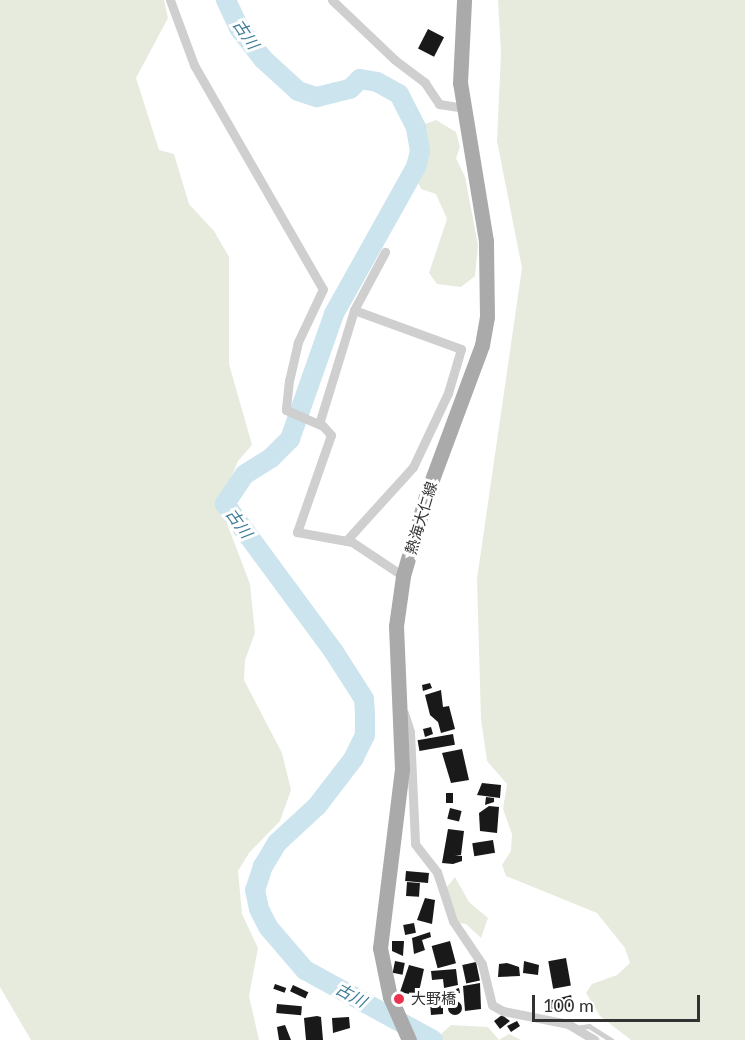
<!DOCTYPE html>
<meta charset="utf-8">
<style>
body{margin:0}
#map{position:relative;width:745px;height:1040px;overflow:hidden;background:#fff;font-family:Lato,"Noto Sans JP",sans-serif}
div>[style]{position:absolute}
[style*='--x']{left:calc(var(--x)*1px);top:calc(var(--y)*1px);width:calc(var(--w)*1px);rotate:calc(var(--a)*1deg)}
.green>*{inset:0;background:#e6ebdd}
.river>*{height:20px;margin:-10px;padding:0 10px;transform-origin:10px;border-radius:10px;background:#cce4ee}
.building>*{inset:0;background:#191919;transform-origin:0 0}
.round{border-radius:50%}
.service>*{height:4.5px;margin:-2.25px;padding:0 2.25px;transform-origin:2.25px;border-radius:2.25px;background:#cfcfcf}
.minor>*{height:9px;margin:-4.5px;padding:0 4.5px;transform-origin:4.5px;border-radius:4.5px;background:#cfcfcf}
.primary>*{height:15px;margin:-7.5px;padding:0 7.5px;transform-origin:7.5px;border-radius:7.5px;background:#aaa}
.dots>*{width:16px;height:16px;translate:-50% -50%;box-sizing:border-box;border:3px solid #fff;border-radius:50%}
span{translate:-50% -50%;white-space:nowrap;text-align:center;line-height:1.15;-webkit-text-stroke:6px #fff;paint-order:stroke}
.street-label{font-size:15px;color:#323232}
.poi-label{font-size:15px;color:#323232}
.left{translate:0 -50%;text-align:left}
.water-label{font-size:16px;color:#3c7c97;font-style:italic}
.scale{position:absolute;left:532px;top:995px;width:168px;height:27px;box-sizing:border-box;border:3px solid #323232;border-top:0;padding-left:8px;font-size:18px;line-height:21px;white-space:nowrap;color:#323232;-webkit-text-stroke:4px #fff;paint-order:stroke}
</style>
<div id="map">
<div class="green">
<i style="clip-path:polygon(0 0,164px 0,168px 18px,136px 78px,159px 150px,174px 154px,189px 204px,214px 231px,229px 257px,229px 364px,252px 445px,238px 461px,220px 505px,250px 584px,255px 633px,245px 660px,244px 680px,282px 753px,291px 790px,280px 821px,249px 853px,238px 871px,242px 914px,258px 948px,249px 996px,259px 1040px,31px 1040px,0 987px)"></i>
<i style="clip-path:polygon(498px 0,745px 0,745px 1040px,631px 1040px,600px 1016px,586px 993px,592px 984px,617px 975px,630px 963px,625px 948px,597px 913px,506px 876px,502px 865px,511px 851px,512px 834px,503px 809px,507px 784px,487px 761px,481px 719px,477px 579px,522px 268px,497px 141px,501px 53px)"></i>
<i style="clip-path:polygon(436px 120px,456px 132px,460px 147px,456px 158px,465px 177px,478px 245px,475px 276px,461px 287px,437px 284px,429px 273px,447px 219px,436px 194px,421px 189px,417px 180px,423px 157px,425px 124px)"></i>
<i style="clip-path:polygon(455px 877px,469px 902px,488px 918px,481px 938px,466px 924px,459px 923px,446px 888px)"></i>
<i style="clip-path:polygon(451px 1025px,488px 1027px,499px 1040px,509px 1034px,521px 1040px,444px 1040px,442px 1039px,442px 1033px)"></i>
</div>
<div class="river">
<i style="--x:226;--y:0;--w:31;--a:65"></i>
<i style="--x:239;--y:28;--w:39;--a:52"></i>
<i style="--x:263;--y:59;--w:47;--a:42.4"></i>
<i style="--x:298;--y:91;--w:20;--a:18"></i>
<i style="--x:317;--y:97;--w:34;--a:-14"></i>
<i style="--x:350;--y:89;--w:14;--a:-45"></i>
<i style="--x:360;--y:79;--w:17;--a:10"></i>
<i style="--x:377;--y:82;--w:25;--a:29"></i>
<i style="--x:399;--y:94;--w:38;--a:63"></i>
<i style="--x:416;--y:128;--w:23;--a:80"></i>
<i style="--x:420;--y:151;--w:16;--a:104"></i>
<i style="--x:416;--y:167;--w:168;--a:119.2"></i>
<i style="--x:334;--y:314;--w:133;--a:109.4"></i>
<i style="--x:290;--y:439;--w:27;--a:135"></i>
<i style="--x:271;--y:458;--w:31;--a:148"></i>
<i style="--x:245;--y:474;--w:36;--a:124"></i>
<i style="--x:225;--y:504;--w:184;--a:53.6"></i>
<i style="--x:334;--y:652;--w:56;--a:57.4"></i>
<i style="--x:364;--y:699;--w:14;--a:86"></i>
<i style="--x:365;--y:713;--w:22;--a:90"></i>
<i style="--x:365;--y:735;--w:25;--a:116"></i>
<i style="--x:354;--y:758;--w:61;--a:127.6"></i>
<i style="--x:317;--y:806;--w:54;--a:137.2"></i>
<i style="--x:277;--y:843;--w:27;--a:121"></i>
<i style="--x:263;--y:866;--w:25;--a:108"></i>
<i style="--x:255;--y:890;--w:19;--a:78"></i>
<i style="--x:259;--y:909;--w:20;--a:63"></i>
<i style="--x:268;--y:927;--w:57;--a:49.3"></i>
<i style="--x:305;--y:970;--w:146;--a:28.7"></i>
</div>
<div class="building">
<i style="left:428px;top:29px;width:18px;height:22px;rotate:27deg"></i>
<i style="clip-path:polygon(430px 683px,432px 688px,423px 691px,422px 685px)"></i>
<i style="clip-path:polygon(441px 690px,443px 707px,449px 706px,455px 729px,441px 733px,438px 722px,430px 715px,425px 695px)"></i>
<i style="clip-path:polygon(431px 727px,433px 734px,425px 737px,423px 729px)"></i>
<i style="left:453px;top:734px;width:11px;height:36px;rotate:80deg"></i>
<i style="clip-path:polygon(462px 749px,469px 780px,451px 783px,442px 753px)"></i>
<i style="clip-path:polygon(482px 783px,501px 785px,500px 798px,477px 795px)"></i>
<i style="left:446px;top:793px;width:7px;height:10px"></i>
<i style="clip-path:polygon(486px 797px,494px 798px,494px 802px,485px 805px)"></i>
<i style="clip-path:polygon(489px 806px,499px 807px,497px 833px,480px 831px,479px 813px)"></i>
<i style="left:450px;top:808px;width:12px;height:11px;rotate:14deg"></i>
<i style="clip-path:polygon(448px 829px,464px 831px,461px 855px,455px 855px,462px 856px,462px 861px,453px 864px,442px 863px)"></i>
<i style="left:493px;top:840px;width:13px;height:21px;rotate:81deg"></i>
<i style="left:406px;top:871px;width:23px;height:10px;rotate:5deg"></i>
<i style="left:407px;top:882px;width:13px;height:14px;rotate:4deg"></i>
<i style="clip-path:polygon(425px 898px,435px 900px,432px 924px,417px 920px)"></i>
<i style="left:414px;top:923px;width:10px;height:11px;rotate:79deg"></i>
<i style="clip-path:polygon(430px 932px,431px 937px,422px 940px,425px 950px,414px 954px,412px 938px)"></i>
<i style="clip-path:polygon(392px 941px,404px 941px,403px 956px,392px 951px)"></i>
<i style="left:450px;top:941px;width:23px;height:19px;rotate:75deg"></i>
<i style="left:566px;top:958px;width:28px;height:18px;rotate:80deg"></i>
<i style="left:395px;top:961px;width:10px;height:12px;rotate:11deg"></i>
<i style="clip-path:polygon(524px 961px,539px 965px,538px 975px,523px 973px)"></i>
<i style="left:476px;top:962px;width:19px;height:14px;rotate:78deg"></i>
<i style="clip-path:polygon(507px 963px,519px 967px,520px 976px,498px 977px,499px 964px)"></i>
<i style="clip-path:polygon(409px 965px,424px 969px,418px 996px,400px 992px)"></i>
<i style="clip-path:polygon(456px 969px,458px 985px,444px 988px,443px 979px,432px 980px,431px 971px)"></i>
<i style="clip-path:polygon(480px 983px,481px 1009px,465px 1011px,463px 986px)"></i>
<i style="left:275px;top:984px;width:12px;height:5px;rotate:20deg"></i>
<i style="left:293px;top:985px;width:17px;height:7px;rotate:25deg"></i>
<i style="clip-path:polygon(459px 988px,460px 993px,451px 995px,450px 991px)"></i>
<i style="clip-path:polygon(443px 991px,443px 1014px,431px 1015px,429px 992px)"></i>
<i style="left:571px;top:995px;width:11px;height:27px;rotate:75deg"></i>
<i class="round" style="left:448px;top:1001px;width:14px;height:14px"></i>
<i style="left:277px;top:1004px;width:25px;height:9px;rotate:5deg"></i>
<i style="clip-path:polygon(502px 1015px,510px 1021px,500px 1029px,494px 1021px)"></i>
<i style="clip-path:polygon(317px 1016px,321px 1017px,323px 1040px,306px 1040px,304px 1018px)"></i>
<i style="clip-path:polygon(349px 1017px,350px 1028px,333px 1033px,332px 1018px)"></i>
<i style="clip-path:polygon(517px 1021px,520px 1026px,511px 1032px,507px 1026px)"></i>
<i style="clip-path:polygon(285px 1025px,291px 1040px,279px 1040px,277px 1027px)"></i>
</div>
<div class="service">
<i style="--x:576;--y:1028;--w:13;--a:-9"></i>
<i style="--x:589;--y:1026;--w:26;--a:32"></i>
</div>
<div class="minor">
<i style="--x:170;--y:0;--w:69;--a:69.7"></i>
<i style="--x:194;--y:65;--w:258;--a:60.1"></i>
<i style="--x:323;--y:289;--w:59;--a:115.3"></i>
<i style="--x:298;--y:342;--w:39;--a:103"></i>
<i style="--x:289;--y:380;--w:30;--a:96"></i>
<i style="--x:286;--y:410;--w:40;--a:23.4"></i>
<i style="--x:323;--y:426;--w:12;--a:48"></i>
<i style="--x:331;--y:435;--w:103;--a:109.3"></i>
<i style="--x:297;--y:532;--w:56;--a:10.3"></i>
<i style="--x:352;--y:542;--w:61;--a:33.7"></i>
<i style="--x:332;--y:0;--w:87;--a:43.6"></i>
<i style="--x:395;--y:60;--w:38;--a:37"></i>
<i style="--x:425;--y:83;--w:25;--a:56"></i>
<i style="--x:439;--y:104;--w:25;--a:9"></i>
<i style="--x:354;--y:310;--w:66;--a:-61.9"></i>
<i style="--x:319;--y:424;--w:119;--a:-72.9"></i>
<i style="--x:354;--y:310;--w:114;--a:20"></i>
<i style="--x:461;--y:349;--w:46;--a:106.5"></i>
<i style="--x:448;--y:393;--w:82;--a:115.3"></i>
<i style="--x:413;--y:467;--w:100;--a:132.2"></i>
<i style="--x:404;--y:713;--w:20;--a:72"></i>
<i style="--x:410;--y:732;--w:112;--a:87.4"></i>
<i style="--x:415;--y:844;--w:36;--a:52"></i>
<i style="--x:437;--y:872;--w:52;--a:71.9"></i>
<i style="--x:453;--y:921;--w:52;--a:56"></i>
<i style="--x:482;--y:964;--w:42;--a:76.3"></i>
<i style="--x:492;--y:1005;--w:13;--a:29"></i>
<i style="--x:503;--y:1011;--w:66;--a:11.3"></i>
<i style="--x:568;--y:1024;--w:31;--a:31"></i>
</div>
<div class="primary">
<i style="--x:409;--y:1040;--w:47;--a:-113.8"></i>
<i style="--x:390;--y:997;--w:50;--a:-101.5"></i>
<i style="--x:380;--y:948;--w:180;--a:-83"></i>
<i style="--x:402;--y:769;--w:143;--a:-92.4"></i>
<i style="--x:396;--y:626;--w:50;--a:-82"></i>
<i style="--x:403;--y:576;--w:86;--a:-73.9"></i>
<i style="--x:427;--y:493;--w:158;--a:-69.6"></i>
<i style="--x:482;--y:345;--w:28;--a:-80"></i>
<i style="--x:487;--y:317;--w:76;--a:-90.8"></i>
<i style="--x:486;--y:241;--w:160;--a:-99.3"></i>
<i style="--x:460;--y:83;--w:83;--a:-87.2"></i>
</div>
<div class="dots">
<i style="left:399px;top:999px;background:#eb324f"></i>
</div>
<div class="street-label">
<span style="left:421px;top:518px;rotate:-73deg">熱海大仁線</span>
</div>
<div class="poi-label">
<span class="left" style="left:411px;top:999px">大野橋</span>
</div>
<div class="water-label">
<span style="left:246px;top:34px;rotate:56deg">古川</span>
<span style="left:239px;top:523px;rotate:54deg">古川</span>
<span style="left:351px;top:995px;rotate:29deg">古川</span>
</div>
<div class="scale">100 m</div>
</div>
